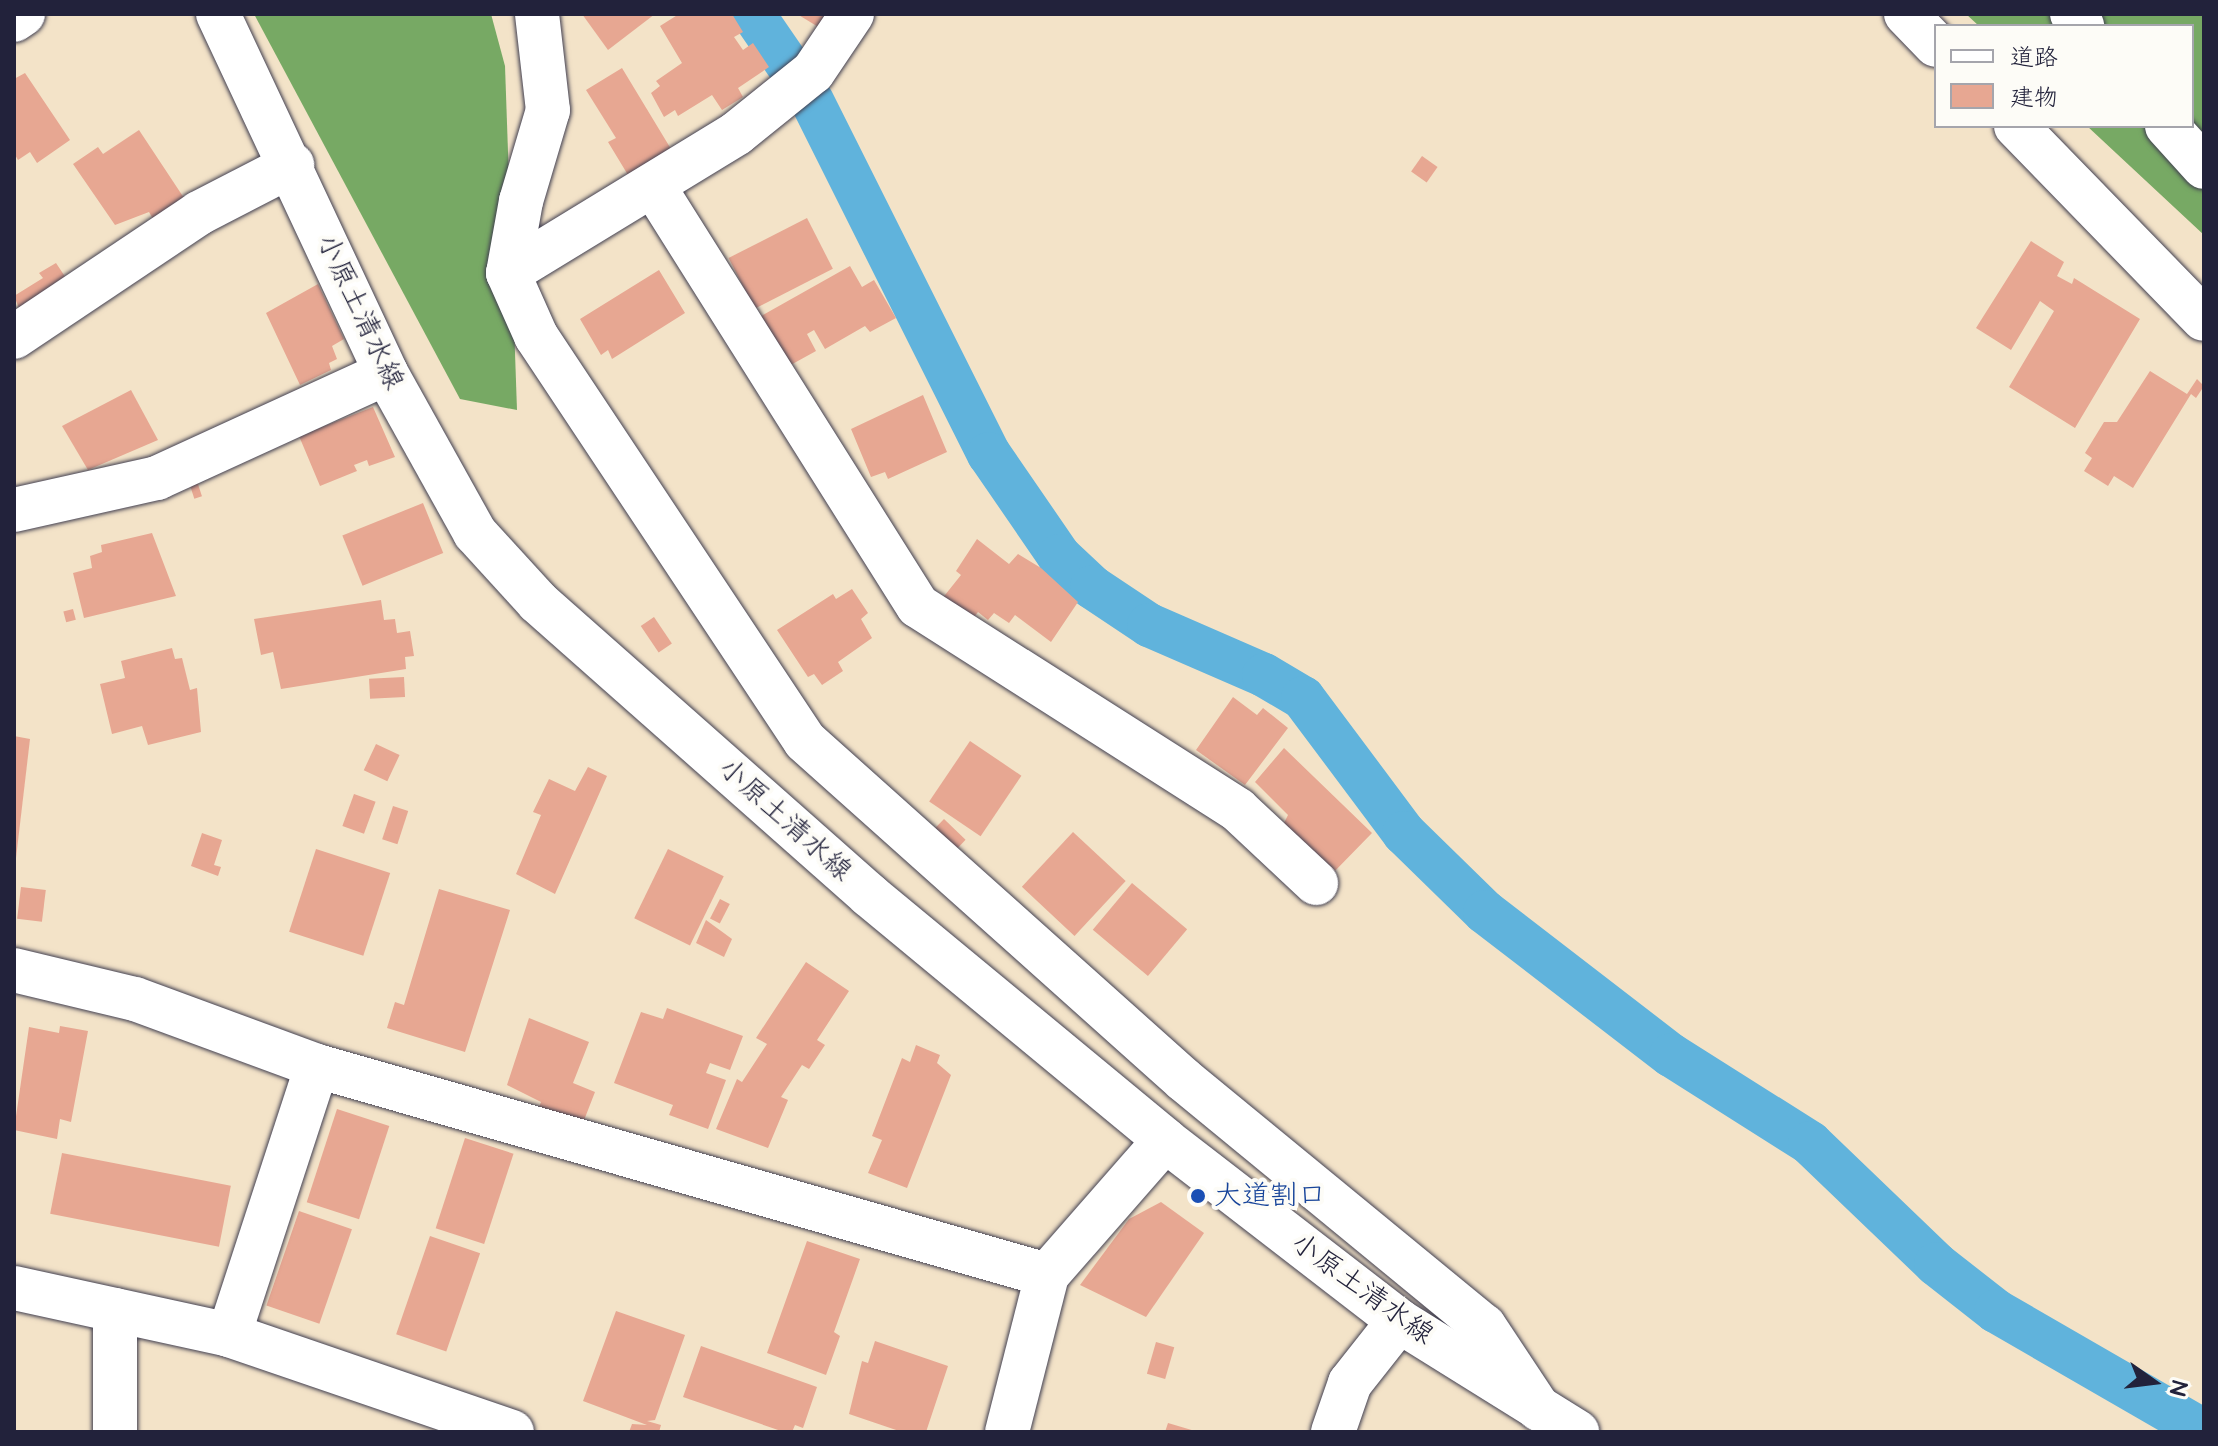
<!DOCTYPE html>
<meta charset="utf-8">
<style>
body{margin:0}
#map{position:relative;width:2218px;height:1446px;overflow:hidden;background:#f3e3c8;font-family:"Architects Daughter","Klee One",sans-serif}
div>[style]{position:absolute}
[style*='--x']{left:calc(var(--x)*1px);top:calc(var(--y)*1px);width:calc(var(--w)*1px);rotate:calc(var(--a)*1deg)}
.forest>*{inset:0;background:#77a964}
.canal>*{height:44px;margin:-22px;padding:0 22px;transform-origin:22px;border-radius:22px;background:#60b3dc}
.building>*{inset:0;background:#e7a792;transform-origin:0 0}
.roads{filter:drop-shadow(0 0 2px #413f50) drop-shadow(0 0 2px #413f50)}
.minor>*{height:44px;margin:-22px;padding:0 22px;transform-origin:22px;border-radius:22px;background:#fff}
.major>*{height:44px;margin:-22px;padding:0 22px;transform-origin:22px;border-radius:22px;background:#fff}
.dots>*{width:22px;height:22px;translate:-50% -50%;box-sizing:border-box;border:4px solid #fdfcf7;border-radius:50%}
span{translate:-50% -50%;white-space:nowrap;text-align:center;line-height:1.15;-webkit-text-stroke:8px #fdfcf7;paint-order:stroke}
.street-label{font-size:28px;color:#22223b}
.transit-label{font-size:28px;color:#164399}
.left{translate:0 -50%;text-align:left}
.frame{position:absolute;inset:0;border:16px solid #22223b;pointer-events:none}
.legend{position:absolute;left:1934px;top:24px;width:260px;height:104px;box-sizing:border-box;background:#fdfcf7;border:2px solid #a5a5ac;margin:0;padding:10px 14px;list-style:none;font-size:24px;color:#22223b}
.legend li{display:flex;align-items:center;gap:16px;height:40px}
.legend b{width:40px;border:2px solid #a5a5ac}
.north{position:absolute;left:2114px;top:1342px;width:80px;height:80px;-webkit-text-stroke:6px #fdfcf7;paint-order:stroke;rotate:104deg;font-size:22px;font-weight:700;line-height:32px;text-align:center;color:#22223b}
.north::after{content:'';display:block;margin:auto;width:28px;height:36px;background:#22223b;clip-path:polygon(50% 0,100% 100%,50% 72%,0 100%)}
</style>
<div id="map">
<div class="forest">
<i style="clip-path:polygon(254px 14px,491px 14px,505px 66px,517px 410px,460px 399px)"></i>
<i style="clip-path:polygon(1966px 14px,2204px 14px,2204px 235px,2087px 126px,2192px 126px,2192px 26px,1979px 26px)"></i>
</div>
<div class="canal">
<i style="--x:753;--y:14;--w:74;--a:55.5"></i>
<i style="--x:812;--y:101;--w:395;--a:63.4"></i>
<i style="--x:989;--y:454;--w:124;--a:55.5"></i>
<i style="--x:1059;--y:556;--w:45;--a:43.2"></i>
<i style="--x:1092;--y:587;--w:69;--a:33.7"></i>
<i style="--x:1149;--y:625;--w:125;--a:23.5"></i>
<i style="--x:1264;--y:675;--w:45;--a:30.5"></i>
<i style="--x:1303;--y:698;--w:169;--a:53.2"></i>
<i style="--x:1404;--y:833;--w:113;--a:44.3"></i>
<i style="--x:1485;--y:912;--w:235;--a:37.6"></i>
<i style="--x:1671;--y:1055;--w:165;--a:32.3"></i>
<i style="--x:1810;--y:1143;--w:175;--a:43.8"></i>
<i style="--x:1936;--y:1264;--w:76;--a:38.1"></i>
<i style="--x:1996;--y:1311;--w:240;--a:30"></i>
</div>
<div class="building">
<i style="clip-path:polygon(582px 14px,655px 14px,608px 50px)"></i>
<i style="clip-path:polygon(679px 14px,732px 14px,743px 32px,734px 37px,743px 50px,753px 43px,769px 67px,738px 88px,743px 97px,722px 110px,712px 95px,678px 116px,675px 110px,664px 117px,651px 93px,660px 86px,656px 81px,682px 63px,660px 26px)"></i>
<i style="clip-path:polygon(797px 14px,830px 14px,820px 28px)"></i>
<i style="clip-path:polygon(622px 68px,671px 149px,628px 175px,608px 142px,616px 138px,586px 90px)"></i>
<i style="clip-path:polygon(25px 73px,70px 140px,37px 163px,30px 152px,18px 160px,14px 153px,14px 79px)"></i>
<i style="clip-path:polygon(139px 130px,184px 198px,153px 219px,149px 212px,115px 225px,73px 164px,98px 147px,103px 154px)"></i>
<i style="left:1422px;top:156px;width:19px;height:19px;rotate:35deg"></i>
<i style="left:807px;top:218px;width:57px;height:88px;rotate:63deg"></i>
<i style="clip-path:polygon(2031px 241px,2064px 262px,2057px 276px,2072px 284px,2074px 278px,2140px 319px,2075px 428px,2009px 387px,2054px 311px,2040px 301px,2011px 350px,1976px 328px)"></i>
<i style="clip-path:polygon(56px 263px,66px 278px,19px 308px,14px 296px,43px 278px,39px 273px)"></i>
<i style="clip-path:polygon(850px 266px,862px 287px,874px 280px,896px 318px,870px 332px,865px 326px,825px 349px,814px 330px,807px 334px,816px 351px,787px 367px,756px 319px)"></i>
<i style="clip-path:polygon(659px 270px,685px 313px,612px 359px,608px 350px,601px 355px,580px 319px)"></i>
<i style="clip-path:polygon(318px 284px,344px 339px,332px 346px,337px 359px,329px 363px,331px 370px,300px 385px,266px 313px)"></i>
<i style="clip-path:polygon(2150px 371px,2187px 394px,2197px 379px,2204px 386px,2196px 398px,2191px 394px,2133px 488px,2114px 476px,2108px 486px,2084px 471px,2092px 458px,2085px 453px,2104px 422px,2117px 422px)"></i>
<i style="clip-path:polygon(131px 390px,158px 440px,88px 470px,62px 426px)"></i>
<i style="clip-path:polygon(923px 395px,947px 452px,888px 479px,885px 472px,871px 477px,851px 429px)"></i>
<i style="clip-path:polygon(373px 407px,395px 457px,369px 466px,367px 460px,354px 465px,357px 471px,320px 486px,299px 436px)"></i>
<i style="left:197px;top:481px;width:16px;height:8px;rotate:72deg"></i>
<i style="left:423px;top:503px;width:54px;height:87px;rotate:68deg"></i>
<i style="clip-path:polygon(152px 533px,176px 596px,84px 618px,73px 573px,92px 568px,90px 556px,102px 552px,101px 545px)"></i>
<i style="clip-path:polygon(977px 539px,1009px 564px,1018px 554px,1041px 568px,1078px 602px,1051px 642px,1015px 615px,1009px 623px,994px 613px,988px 620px,978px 612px,972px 620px,941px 600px,961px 575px,956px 571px)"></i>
<i style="clip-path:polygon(852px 589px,868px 613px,861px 619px,872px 638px,838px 662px,843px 671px,822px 685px,814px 674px,808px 677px,777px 630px,833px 594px,836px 599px)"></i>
<i style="clip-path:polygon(381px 600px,384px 620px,395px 619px,397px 633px,410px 631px,414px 656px,405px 657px,406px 669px,281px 689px,273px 652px,261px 655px,254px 619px)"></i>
<i style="left:73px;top:609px;width:11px;height:10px;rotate:75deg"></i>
<i style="left:654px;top:617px;width:32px;height:16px;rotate:56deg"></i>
<i style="clip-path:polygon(172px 648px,175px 659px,182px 658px,190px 690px,197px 688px,201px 732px,148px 745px,142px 726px,112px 734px,100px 684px,125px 678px,121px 661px)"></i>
<i style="left:404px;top:677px;width:20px;height:35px;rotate:87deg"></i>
<i style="clip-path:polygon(1233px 697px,1257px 715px,1263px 708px,1288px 728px,1245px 785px,1196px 750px)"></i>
<i style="clip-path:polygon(14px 736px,30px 739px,16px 858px,14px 858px)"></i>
<i style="left:970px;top:741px;width:62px;height:73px;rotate:34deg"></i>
<i style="left:376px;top:744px;width:26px;height:29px;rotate:25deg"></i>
<i style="clip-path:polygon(1284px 748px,1372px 833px,1331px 875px,1281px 829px,1288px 815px,1255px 782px)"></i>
<i style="clip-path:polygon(588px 767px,607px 776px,555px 894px,516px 874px,541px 815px,533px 812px,549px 779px,575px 791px)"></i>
<i style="left:354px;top:794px;width:23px;height:34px;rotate:20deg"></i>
<i style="left:393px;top:806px;width:16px;height:35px;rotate:18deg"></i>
<i style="left:944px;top:819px;width:30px;height:13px;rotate:44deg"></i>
<i style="left:1073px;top:832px;width:72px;height:75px;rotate:43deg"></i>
<i style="clip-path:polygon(202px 833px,222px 840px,214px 865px,221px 867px,218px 876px,191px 866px)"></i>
<i style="left:316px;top:849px;width:78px;height:87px;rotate:18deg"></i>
<i style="left:668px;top:849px;width:62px;height:77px;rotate:26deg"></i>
<i style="left:1132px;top:883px;width:72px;height:61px;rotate:40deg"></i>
<i style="left:21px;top:887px;width:25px;height:32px;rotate:7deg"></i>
<i style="clip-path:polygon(439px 889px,510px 910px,465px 1052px,387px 1028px,395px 1002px,404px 1005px)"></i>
<i style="left:720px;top:899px;width:11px;height:22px;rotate:27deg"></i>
<i style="clip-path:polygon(706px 920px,732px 939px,724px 957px,696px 943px)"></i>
<i style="clip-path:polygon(806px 962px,849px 991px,817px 1040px,825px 1045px,809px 1069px,802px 1065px,781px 1097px,788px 1100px,768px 1148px,716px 1129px,737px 1079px,742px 1082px,767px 1044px,756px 1038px)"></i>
<i style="clip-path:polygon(667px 1008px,743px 1036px,730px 1070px,710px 1063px,706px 1073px,726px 1080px,708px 1129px,669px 1115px,673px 1105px,614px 1083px,641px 1012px,663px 1019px)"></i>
<i style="clip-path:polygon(529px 1018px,589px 1042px,573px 1083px,595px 1092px,581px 1128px,538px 1110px,541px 1102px,507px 1085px)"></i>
<i style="clip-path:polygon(60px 1026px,88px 1031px,71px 1122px,60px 1119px,57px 1139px,14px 1130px,29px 1027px,59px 1033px)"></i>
<i style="clip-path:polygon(916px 1045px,940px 1055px,937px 1063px,951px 1075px,907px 1188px,868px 1173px,882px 1140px,872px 1136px,902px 1058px,910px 1062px)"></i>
<i style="left:337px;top:1109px;width:55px;height:98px;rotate:18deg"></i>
<i style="left:465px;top:1138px;width:51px;height:95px;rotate:18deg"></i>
<i style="left:62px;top:1153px;width:172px;height:62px;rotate:11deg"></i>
<i style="clip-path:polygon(1161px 1202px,1204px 1233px,1146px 1317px,1080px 1285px,1129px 1219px)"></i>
<i style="left:299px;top:1211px;width:56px;height:100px;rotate:19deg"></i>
<i style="left:430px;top:1236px;width:53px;height:104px;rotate:19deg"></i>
<i style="clip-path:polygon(807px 1241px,860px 1259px,834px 1332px,840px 1336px,826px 1375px,767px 1353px)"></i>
<i style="clip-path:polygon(616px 1311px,685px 1335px,655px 1420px,647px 1421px,661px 1425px,659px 1432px,629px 1432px,632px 1424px,647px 1425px,583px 1401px)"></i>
<i style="clip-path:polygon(875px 1341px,948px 1366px,926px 1432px,902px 1432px,849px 1414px,862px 1361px,868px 1363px)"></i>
<i style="left:1156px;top:1342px;width:19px;height:33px;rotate:16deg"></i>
<i style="clip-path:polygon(701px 1346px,817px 1387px,803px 1428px,795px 1425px,792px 1432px,784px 1432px,683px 1397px)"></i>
<i style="clip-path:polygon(1168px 1423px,1195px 1431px,1195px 1432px,1165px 1432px)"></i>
</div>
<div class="roads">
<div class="minor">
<i style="--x:537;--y:14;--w:97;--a:83.5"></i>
<i style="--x:548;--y:110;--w:95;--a:106.5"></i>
<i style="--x:521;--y:201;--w:73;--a:100.2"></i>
<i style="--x:508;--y:273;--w:69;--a:66"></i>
<i style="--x:536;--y:336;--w:486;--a:56.4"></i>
<i style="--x:805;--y:741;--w:508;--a:41.81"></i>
<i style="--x:1184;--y:1080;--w:388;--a:39.4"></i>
<i style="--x:1484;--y:1326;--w:100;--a:56.5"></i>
<i style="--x:1906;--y:14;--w:43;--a:45.9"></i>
<i style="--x:2072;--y:14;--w:16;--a:50"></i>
<i style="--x:14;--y:20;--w:11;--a:-34"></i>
<i style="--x:2016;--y:126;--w:269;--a:45.8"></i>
<i style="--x:2167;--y:126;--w:55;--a:47.9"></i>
<i style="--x:654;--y:187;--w:495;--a:57.8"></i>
<i style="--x:918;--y:606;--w:379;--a:32.5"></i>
<i style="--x:1238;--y:810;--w:107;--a:43.1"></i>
<i style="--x:508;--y:273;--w:268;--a:-31.4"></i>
<i style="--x:737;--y:133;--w:97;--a:-38.8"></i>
<i style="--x:813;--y:72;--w:70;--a:-56.1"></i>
<i style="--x:14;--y:337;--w:223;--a:-33.8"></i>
<i style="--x:199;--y:213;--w:105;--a:-27.3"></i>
<i style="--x:14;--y:510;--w:147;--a:-12.6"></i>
<i style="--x:157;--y:478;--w:252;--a:-24.6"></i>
<i style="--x:14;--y:970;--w:124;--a:13.5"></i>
<i style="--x:135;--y:999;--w:194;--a:20.2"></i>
<i style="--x:317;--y:1066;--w:759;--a:15.98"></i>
<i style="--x:14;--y:1288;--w:220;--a:12.3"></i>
<i style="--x:229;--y:1335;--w:299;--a:18.9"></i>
<i style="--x:115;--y:1310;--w:122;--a:90"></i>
<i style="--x:229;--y:1335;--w:283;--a:-71.9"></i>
<i style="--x:1007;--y:1432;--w:162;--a:-75.7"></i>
<i style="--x:1047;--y:1275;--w:179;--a:-48.8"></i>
<i style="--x:1333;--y:1432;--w:52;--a:-70.9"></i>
<i style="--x:1350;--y:1383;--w:79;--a:-51.7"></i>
</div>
<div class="major">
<i style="--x:218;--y:14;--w:396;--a:64.9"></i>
<i style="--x:386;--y:373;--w:183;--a:60.9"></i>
<i style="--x:475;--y:533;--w:93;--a:47.6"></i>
<i style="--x:538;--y:602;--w:442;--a:41.5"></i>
<i style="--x:869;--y:895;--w:384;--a:39.6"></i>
<i style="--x:1165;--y:1140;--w:296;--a:37.7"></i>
<i style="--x:1399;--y:1321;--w:210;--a:31.9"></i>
</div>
</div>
<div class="dots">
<i style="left:1198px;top:1196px;background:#1a4fb4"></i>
</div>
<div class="street-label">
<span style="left:360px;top:312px;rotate:65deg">小原土清水線</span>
<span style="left:785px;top:820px;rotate:42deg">小原土清水線</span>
<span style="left:1362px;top:1289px;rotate:36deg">小原土清水線</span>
</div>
<div class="transit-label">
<span class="left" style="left:1214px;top:1196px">大道割口</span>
</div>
<div class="frame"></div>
<ul class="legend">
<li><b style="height:10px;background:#fff"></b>道路</li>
<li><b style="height:22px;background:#e7a792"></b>建物</li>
</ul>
<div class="north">N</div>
</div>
